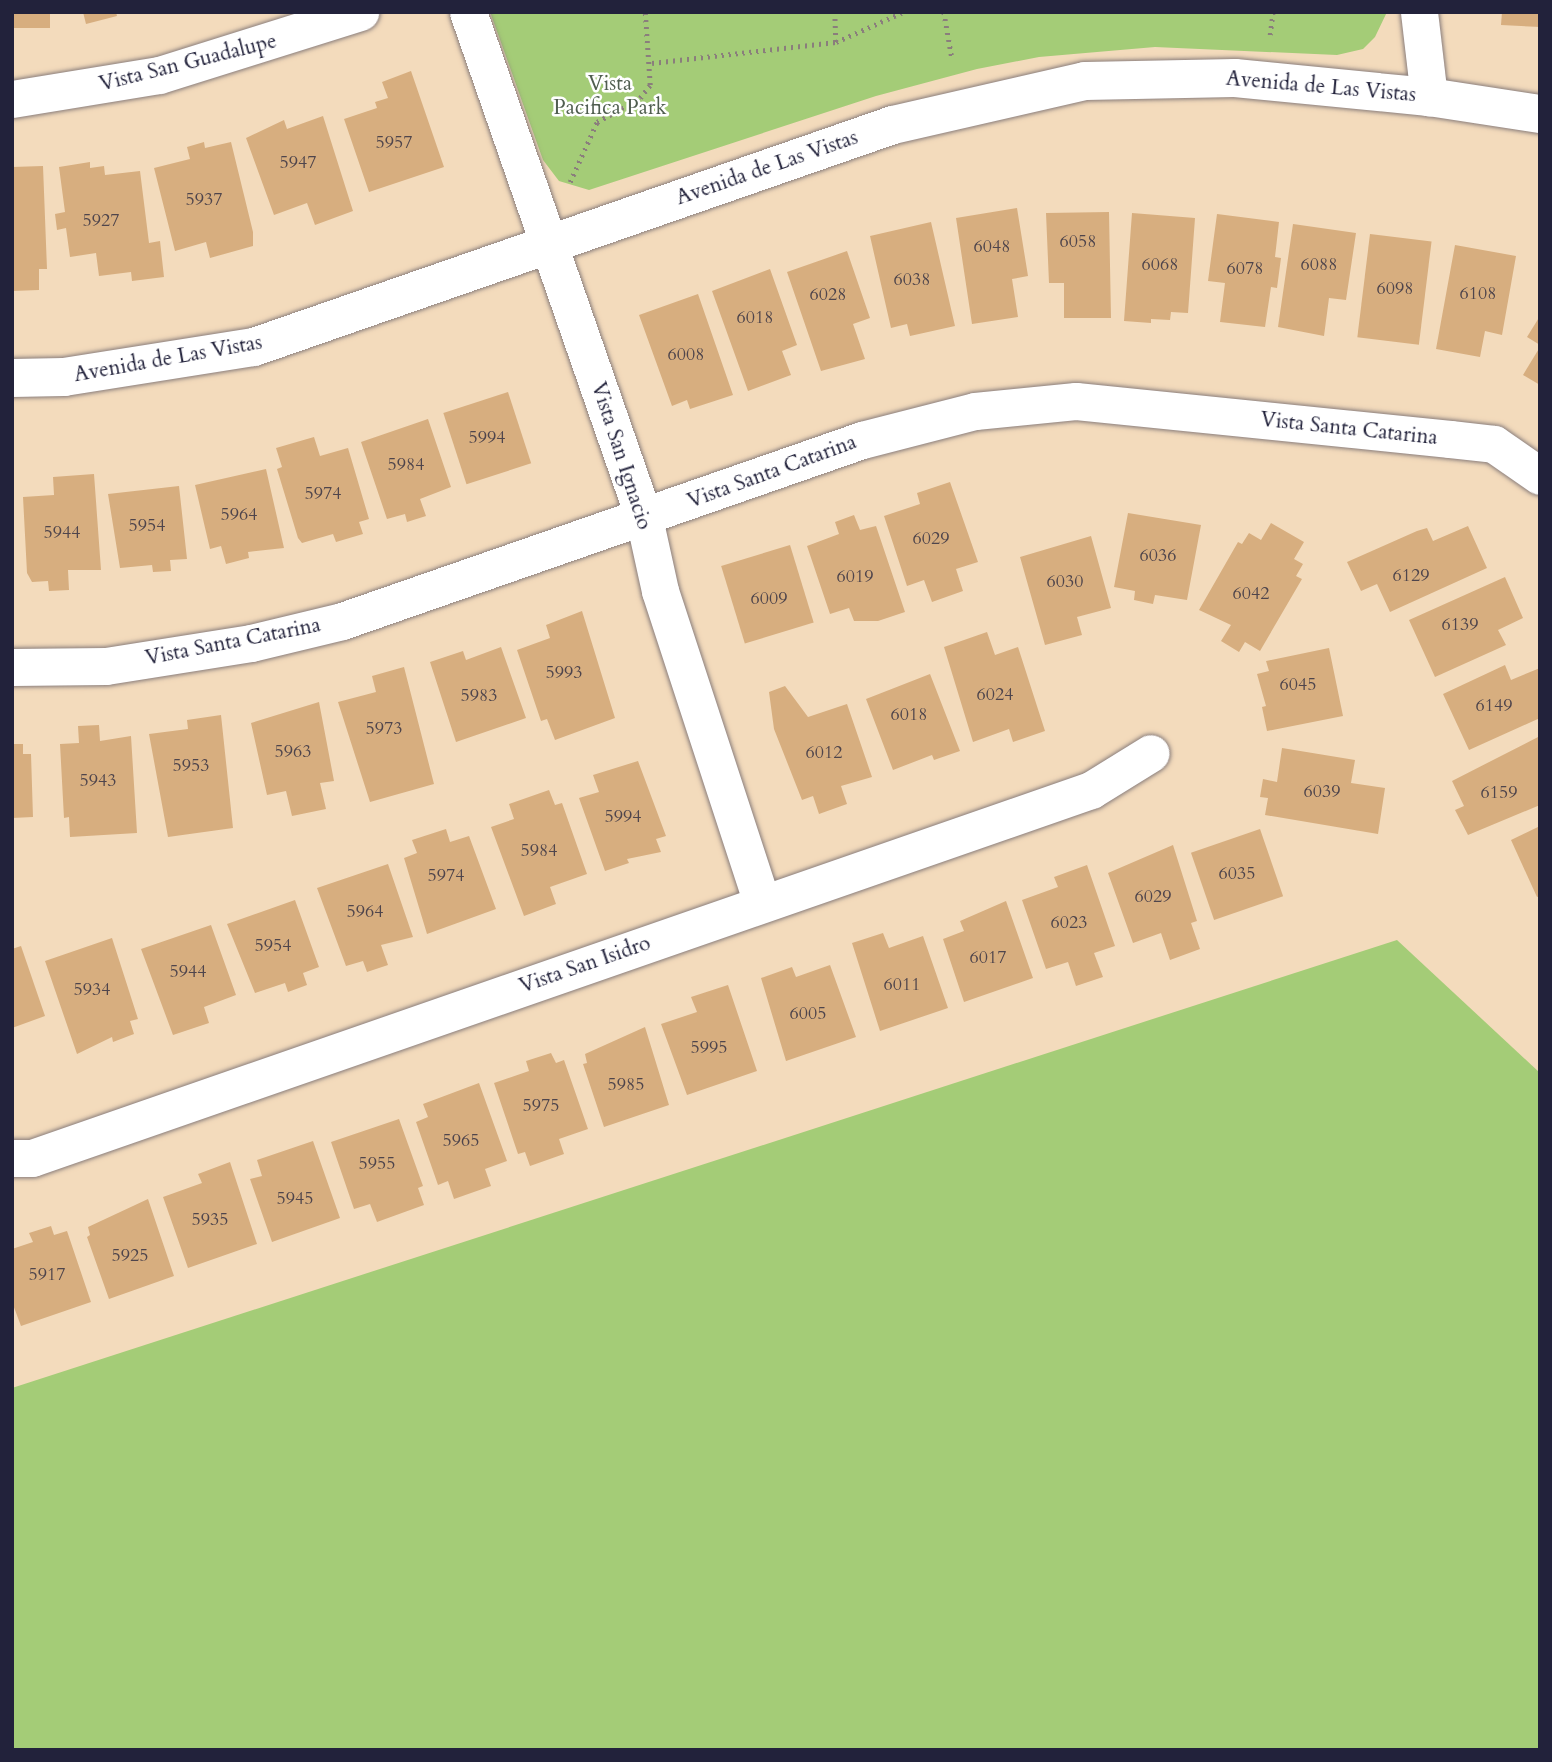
<!DOCTYPE html>
<style>
body{margin:0}
#map{position:relative;width:1552px;height:1762px;overflow:hidden;background:#f3dbbc;font-family:Cardo,serif}
div>[style]{position:absolute}
[style*='--x']{left:calc(var(--x)*1px);top:calc(var(--y)*1px);width:calc(var(--w)*1px);rotate:calc(var(--a)*1deg)}
.green>*{inset:0;background:#a4cc77}
.building>*{inset:0;background:#d7ae7f;transform-origin:0 0}
.path>*{height:4.5px;margin-top:-2.25px;transform-origin:0;background:repeating-linear-gradient(90deg,#8a7e7c 0 2px,transparent 0 7px)}
.roads{filter:drop-shadow(0 0 2px #8a7e7c) drop-shadow(0 0 2px #8a7e7c)}
.minor>*{height:37px;margin:-18.5px;padding:0 18.5px;transform-origin:18.5px;border-radius:18.5px;background:#fff}
.tertiary>*{height:38px;margin:-19px;padding:0 19px;transform-origin:19px;border-radius:19px;background:#fff}
span{translate:-50% -50%;white-space:nowrap;text-align:center;line-height:1.15;-webkit-text-stroke:5px #fff;paint-order:stroke}
.number-label{font-size:18px;color:#4f454c}
.number-label span{-webkit-text-stroke-width:0}
.street-label{font-size:21px;color:#22223b}
.park-label{font-size:21px;color:#505e50}
.frame{position:absolute;inset:0;border:14px solid #22223b;pointer-events:none}
</style>
<div id="map">
<div class="green">
<i style="clip-path:polygon(490px 12px,1387px 12px,1375px 37px,1363px 49px,1337px 55px,1155px 47px,1039px 57px,977px 69px,876px 96px,589px 190px,559px 181px,543px 160px)"></i>
<i style="clip-path:polygon(1397px 940px,1540px 1073px,1540px 1750px,12px 1750px,12px 1388px)"></i>
</div>
<div class="building">
<i style="left:12px;top:12px;width:38px;height:16px"></i>
<i style="clip-path:polygon(83px 12px,116px 12px,117px 16px,86px 24px)"></i>
<i style="clip-path:polygon(1502px 12px,1540px 12px,1540px 27px,1501px 25px)"></i>
<i style="clip-path:polygon(411px 71px,444px 167px,369px 192px,344px 119px,377px 108px,375px 102px,388px 98px,382px 82px)"></i>
<i style="clip-path:polygon(323px 116px,353px 211px,315px 225px,307px 203px,274px 215px,246px 138px,284px 120px,287px 129px)"></i>
<i style="clip-path:polygon(204px 142px,205px 148px,231px 142px,253px 232px,253px 246px,210px 258px,206px 242px,175px 251px,154px 168px,190px 159px,187px 147px)"></i>
<i style="clip-path:polygon(90px 162px,90px 168px,104px 166px,105px 175px,140px 171px,149px 243px,160px 241px,164px 277px,132px 281px,131px 272px,99px 276px,96px 253px,70px 257px,66px 228px,57px 230px,55px 214px,65px 212px,59px 167px)"></i>
<i style="clip-path:polygon(43px 166px,47px 269px,39px 269px,39px 290px,12px 291px,12px 167px)"></i>
<i style="clip-path:polygon(1017px 208px,1028px 276px,1012px 279px,1018px 317px,972px 324px,956px 218px)"></i>
<i style="clip-path:polygon(1109px 212px,1111px 318px,1064px 318px,1064px 283px,1049px 283px,1046px 213px)"></i>
<i style="clip-path:polygon(1132px 213px,1195px 218px,1188px 313px,1171px 312px,1170px 320px,1151px 319px,1151px 323px,1124px 321px)"></i>
<i style="clip-path:polygon(1217px 214px,1279px 222px,1275px 257px,1281px 258px,1277px 288px,1271px 287px,1265px 327px,1220px 322px,1225px 283px,1208px 281px)"></i>
<i style="clip-path:polygon(931px 222px,955px 326px,910px 336px,907px 324px,891px 328px,870px 236px)"></i>
<i style="clip-path:polygon(1293px 224px,1356px 233px,1346px 300px,1329px 298px,1324px 336px,1278px 327px)"></i>
<i style="left:1370px;top:234px;width:62px;height:104px;rotate:7deg"></i>
<i style="clip-path:polygon(1455px 245px,1516px 256px,1502px 335px,1485px 331px,1480px 357px,1436px 349px)"></i>
<i style="clip-path:polygon(847px 251px,870px 318px,853px 324px,865px 359px,821px 371px,787px 272px)"></i>
<i style="clip-path:polygon(770px 269px,797px 345px,782px 351px,791px 375px,748px 391px,712px 291px)"></i>
<i style="clip-path:polygon(698px 294px,733px 395px,690px 409px,687px 400px,672px 406px,639px 315px)"></i>
<i style="clip-path:polygon(1540px 316px,1540px 345px,1527px 337px)"></i>
<i style="clip-path:polygon(1540px 347px,1540px 385px,1523px 375px)"></i>
<i style="left:508px;top:392px;width:75px;height:68px;rotate:72deg"></i>
<i style="clip-path:polygon(428px 419px,451px 487px,420px 499px,426px 516px,407px 522px,405px 514px,387px 519px,361px 442px)"></i>
<i style="clip-path:polygon(314px 437px,320px 456px,348px 448px,369px 519px,359px 522px,363px 534px,336px 542px,333px 534px,302px 543px,298px 538px,277px 469px,282px 467px,276px 448px)"></i>
<i style="clip-path:polygon(266px 469px,284px 548px,248px 552px,249px 558px,226px 564px,221px 546px,210px 549px,195px 485px)"></i>
<i style="clip-path:polygon(94px 474px,101px 570px,68px 570px,69px 590px,49px 591px,48px 581px,32px 582px,27px 573px,23px 497px,54px 495px,53px 477px)"></i>
<i style="clip-path:polygon(950px 482px,978px 562px,956px 569px,963px 591px,932px 602px,924px 580px,907px 586px,884px 516px,920px 504px,917px 493px)"></i>
<i style="clip-path:polygon(179px 486px,187px 559px,170px 560px,171px 571px,153px 572px,152px 565px,120px 568px,108px 494px)"></i>
<i style="clip-path:polygon(1128px 513px,1201px 525px,1187px 600px,1155px 595px,1153px 604px,1134px 600px,1135px 591px,1114px 587px)"></i>
<i style="clip-path:polygon(854px 515px,860px 530px,876px 526px,905px 612px,878px 621px,854px 621px,849px 608px,830px 614px,807px 546px,839px 534px,835px 522px)"></i>
<i style="clip-path:polygon(1271px 523px,1304px 542px,1294px 559px,1303px 564px,1296px 576px,1302px 579px,1260px 651px,1245px 642px,1239px 652px,1221px 641px,1231px 625px,1199px 610px,1238px 542px,1242px 544px,1249px 533px,1261px 540px)"></i>
<i style="clip-path:polygon(1468px 526px,1487px 568px,1390px 612px,1377px 584px,1361px 591px,1347px 562px,1417px 531px,1427px 528px,1433px 541px)"></i>
<i style="clip-path:polygon(1091px 536px,1111px 608px,1077px 617px,1082px 635px,1045px 645px,1020px 557px)"></i>
<i style="left:790px;top:545px;width:81px;height:72px;rotate:73deg"></i>
<i style="clip-path:polygon(1505px 577px,1523px 618px,1498px 630px,1506px 645px,1435px 677px,1409px 620px)"></i>
<i style="clip-path:polygon(582px 611px,615px 718px,555px 740px,547px 719px,541px 721px,517px 650px,550px 638px,546px 625px)"></i>
<i style="clip-path:polygon(987px 632px,995px 655px,1018px 647px,1045px 731px,1013px 742px,1009px 729px,973px 742px,944px 647px)"></i>
<i style="clip-path:polygon(501px 647px,526px 718px,456px 742px,430px 662px,463px 651px,466px 660px)"></i>
<i style="clip-path:polygon(1329px 648px,1343px 716px,1267px 731px,1262px 707px,1266px 706px,1257px 674px,1269px 671px,1266px 661px)"></i>
<i style="clip-path:polygon(1505px 665px,1511px 680px,1540px 668px,1540px 718px,1469px 750px,1443px 694px)"></i>
<i style="clip-path:polygon(404px 667px,434px 784px,370px 802px,338px 702px,376px 692px,372px 676px)"></i>
<i style="clip-path:polygon(930px 674px,960px 751px,934px 760px,932px 755px,893px 770px,866px 699px)"></i>
<i style="clip-path:polygon(785px 686px,808px 717px,847px 704px,872px 777px,841px 786px,847px 804px,819px 814px,813px 796px,802px 800px,774px 729px,769px 692px)"></i>
<i style="clip-path:polygon(319px 702px,334px 781px,320px 783px,326px 809px,292px 816px,286px 791px,267px 795px,251px 723px)"></i>
<i style="clip-path:polygon(221px 715px,233px 828px,168px 837px,149px 734px,188px 729px,187px 720px)"></i>
<i style="clip-path:polygon(99px 725px,100px 741px,131px 736px,137px 833px,70px 837px,69px 817px,64px 818px,60px 744px,79px 743px,78px 726px)"></i>
<i style="clip-path:polygon(1540px 736px,1540px 805px,1468px 835px,1455px 810px,1464px 806px,1452px 781px)"></i>
<i style="clip-path:polygon(12px 744px,23px 744px,23px 754px,31px 754px,33px 817px,12px 818px)"></i>
<i style="clip-path:polygon(1282px 748px,1355px 760px,1351px 783px,1385px 788px,1378px 834px,1265px 815px,1268px 798px,1260px 797px,1263px 779px,1277px 782px)"></i>
<i style="clip-path:polygon(638px 761px,666px 836px,656px 839px,661px 852px,627px 859px,629px 863px,605px 871px,579px 798px,599px 792px,593px 775px)"></i>
<i style="clip-path:polygon(549px 790px,555px 805px,562px 803px,587px 874px,550px 887px,556px 904px,524px 916px,491px 827px,514px 819px,509px 804px)"></i>
<i style="clip-path:polygon(1540px 826px,1540px 896px,1537px 897px,1511px 840px)"></i>
<i style="clip-path:polygon(446px 829px,450px 842px,469px 836px,496px 909px,427px 934px,404px 858px,417px 853px,412px 840px)"></i>
<i style="left:1260px;top:829px;width:71px;height:73px;rotate:71deg"></i>
<i style="clip-path:polygon(1173px 845px,1197px 921px,1191px 923px,1200px 949px,1170px 960px,1161px 933px,1133px 943px,1108px 873px)"></i>
<i style="clip-path:polygon(388px 864px,413px 937px,381px 945px,388px 965px,367px 972px,363px 961px,346px 966px,317px 888px)"></i>
<i style="clip-path:polygon(1087px 865px,1115px 946px,1094px 953px,1103px 977px,1076px 986px,1068px 962px,1046px 969px,1022px 900px,1058px 887px,1054px 877px)"></i>
<i style="clip-path:polygon(295px 900px,319px 967px,303px 973px,307px 985px,288px 992px,285px 983px,255px 993px,227px 924px)"></i>
<i style="clip-path:polygon(1006px 901px,1033px 978px,964px 1002px,943px 939px,964px 931px,960px 921px)"></i>
<i style="clip-path:polygon(211px 925px,236px 995px,204px 1007px,209px 1023px,173px 1035px,141px 949px)"></i>
<i style="clip-path:polygon(883px 933px,889px 948px,923px 936px,948px 1008px,880px 1031px,852px 943px)"></i>
<i style="clip-path:polygon(112px 938px,138px 1019px,130px 1021px,134px 1034px,113px 1042px,112px 1037px,77px 1054px,45px 961px)"></i>
<i style="clip-path:polygon(21px 946px,45px 1016px,12px 1028px,12px 949px)"></i>
<i style="clip-path:polygon(830px 965px,856px 1037px,786px 1061px,761px 978px,792px 967px,796px 977px)"></i>
<i style="clip-path:polygon(728px 985px,757px 1071px,687px 1095px,661px 1024px,697px 1012px,691px 997px)"></i>
<i style="clip-path:polygon(645px 1027px,669px 1105px,604px 1127px,583px 1064px,587px 1063px,585px 1054px)"></i>
<i style="clip-path:polygon(551px 1053px,556px 1063px,564px 1060px,588px 1129px,559px 1139px,564px 1154px,530px 1166px,525px 1152px,518px 1154px,494px 1083px,529px 1071px,526px 1061px)"></i>
<i style="clip-path:polygon(479px 1083px,507px 1161px,485px 1169px,491px 1186px,454px 1199px,448px 1181px,438px 1185px,416px 1122px,428px 1117px,423px 1104px)"></i>
<i style="clip-path:polygon(399px 1119px,423px 1186px,418px 1188px,424px 1205px,377px 1222px,370px 1204px,354px 1209px,331px 1142px)"></i>
<i style="clip-path:polygon(313px 1141px,340px 1218px,272px 1242px,250px 1179px,262px 1176px,257px 1160px)"></i>
<i style="clip-path:polygon(230px 1162px,257px 1244px,188px 1268px,163px 1197px,202px 1183px,198px 1174px)"></i>
<i style="clip-path:polygon(148px 1199px,174px 1276px,109px 1299px,87px 1237px,90px 1235px,88px 1227px)"></i>
<i style="clip-path:polygon(51px 1226px,54px 1235px,67px 1231px,91px 1302px,21px 1326px,12px 1302px,12px 1249px,33px 1242px,29px 1233px)"></i>
</div>
<div class="path">
<i style="--x:835;--y:12;--w:30;--a:88"></i>
<i style="--x:944;--y:12;--w:47;--a:80.1"></i>
<i style="--x:1270;--y:35;--w:23;--a:-83"></i>
<i style="--x:652;--y:63;--w:185;--a:-6.5"></i>
<i style="--x:836;--y:42;--w:73;--a:-24.1"></i>
<i style="--x:570;--y:182;--w:66;--a:-65.8"></i>
<i style="--x:597;--y:122;--w:49;--a:-29.2"></i>
<i style="--x:640;--y:98;--w:16;--a:-52"></i>
<i style="--x:650;--y:85;--w:73;--a:-93.9"></i>
</div>
<div class="roads">
<div class="minor">
<i style="--x:468;--y:12;--w:536;--a:70.82"></i>
<i style="--x:644;--y:518;--w:75;--a:77.6"></i>
<i style="--x:660;--y:591;--w:328;--a:71.9"></i>
<i style="--x:1419;--y:12;--w:86;--a:83.3"></i>
<i style="--x:12;--y:99;--w:149;--a:-9.3"></i>
<i style="--x:159;--y:75;--w:211;--a:-17.4"></i>
<i style="--x:12;--y:667;--w:94;--a:-0.6"></i>
<i style="--x:106;--y:666;--w:147;--a:-9"></i>
<i style="--x:251;--y:643;--w:94;--a:-13.6"></i>
<i style="--x:342;--y:621;--w:551;--a:-19.19"></i>
<i style="--x:862;--y:440;--w:117;--a:-14.4"></i>
<i style="--x:975;--y:411;--w:101;--a:-5.7"></i>
<i style="--x:1076;--y:401;--w:376;--a:5.8"></i>
<i style="--x:1450;--y:439;--w:44;--a:6.5"></i>
<i style="--x:1494;--y:444;--w:56;--a:34.8"></i>
<i style="--x:12;--y:1158;--w:20;--a:0"></i>
<i style="--x:32;--y:1158;--w:1121;--a:-19.16"></i>
<i style="--x:1091;--y:790;--w:70;--a:-31.7"></i>
</div>
<div class="tertiary">
<i style="--x:12;--y:378;--w:52;--a:-1.1"></i>
<i style="--x:64;--y:377;--w:192;--a:-9"></i>
<i style="--x:254;--y:347;--w:676;--a:-19.16"></i>
<i style="--x:893;--y:125;--w:197;--a:-12.9"></i>
<i style="--x:1085;--y:81;--w:150;--a:-1.1"></i>
<i style="--x:1235;--y:78;--w:195;--a:5.6"></i>
<i style="--x:1429;--y:97;--w:112;--a:8.7"></i>
</div>
</div>
<div class="number-label">
<span style="left:394px;top:143px">5957</span>
<span style="left:298px;top:163px">5947</span>
<span style="left:204px;top:200px">5937</span>
<span style="left:101px;top:221px">5927</span>
<span style="left:1078px;top:242px">6058</span>
<span style="left:992px;top:247px">6048</span>
<span style="left:1160px;top:265px">6068</span>
<span style="left:1319px;top:265px">6088</span>
<span style="left:1245px;top:269px">6078</span>
<span style="left:912px;top:280px">6038</span>
<span style="left:1395px;top:289px">6098</span>
<span style="left:1478px;top:294px">6108</span>
<span style="left:828px;top:295px">6028</span>
<span style="left:755px;top:318px">6018</span>
<span style="left:686px;top:355px">6008</span>
<span style="left:487px;top:438px">5994</span>
<span style="left:406px;top:465px">5984</span>
<span style="left:323px;top:494px">5974</span>
<span style="left:239px;top:515px">5964</span>
<span style="left:147px;top:526px">5954</span>
<span style="left:62px;top:533px">5944</span>
<span style="left:931px;top:539px">6029</span>
<span style="left:1158px;top:556px">6036</span>
<span style="left:1411px;top:576px">6129</span>
<span style="left:855px;top:577px">6019</span>
<span style="left:1065px;top:582px">6030</span>
<span style="left:1251px;top:594px">6042</span>
<span style="left:769px;top:599px">6009</span>
<span style="left:1460px;top:625px">6139</span>
<span style="left:564px;top:673px">5993</span>
<span style="left:1298px;top:685px">6045</span>
<span style="left:995px;top:695px">6024</span>
<span style="left:479px;top:696px">5983</span>
<span style="left:1494px;top:706px">6149</span>
<span style="left:909px;top:715px">6018</span>
<span style="left:384px;top:729px">5973</span>
<span style="left:293px;top:752px">5963</span>
<span style="left:824px;top:753px">6012</span>
<span style="left:191px;top:766px">5953</span>
<span style="left:98px;top:781px">5943</span>
<span style="left:1322px;top:792px">6039</span>
<span style="left:1499px;top:793px">6159</span>
<span style="left:623px;top:817px">5994</span>
<span style="left:539px;top:851px">5984</span>
<span style="left:1237px;top:874px">6035</span>
<span style="left:446px;top:876px">5974</span>
<span style="left:1153px;top:897px">6029</span>
<span style="left:365px;top:912px">5964</span>
<span style="left:1069px;top:923px">6023</span>
<span style="left:273px;top:946px">5954</span>
<span style="left:988px;top:958px">6017</span>
<span style="left:188px;top:972px">5944</span>
<span style="left:902px;top:985px">6011</span>
<span style="left:92px;top:990px">5934</span>
<span style="left:808px;top:1014px">6005</span>
<span style="left:709px;top:1048px">5995</span>
<span style="left:626px;top:1085px">5985</span>
<span style="left:541px;top:1106px">5975</span>
<span style="left:461px;top:1141px">5965</span>
<span style="left:377px;top:1164px">5955</span>
<span style="left:295px;top:1199px">5945</span>
<span style="left:210px;top:1220px">5935</span>
<span style="left:130px;top:1256px">5925</span>
<span style="left:47px;top:1275px">5917</span>
</div>
<div class="street-label">
<span style="left:188px;top:63px;rotate:-14deg">Vista San Guadalupe</span>
<span style="left:1321px;top:87px;rotate:5deg">Avenida de Las Vistas</span>
<span style="left:767px;top:168px;rotate:-19deg">Avenida de Las Vistas</span>
<span style="left:168px;top:359px;rotate:-10deg">Avenida de Las Vistas</span>
<span style="left:1349px;top:429px;rotate:6deg">Vista Santa Catarina</span>
<span style="left:621px;top:456px;rotate:72deg">Vista San Ignacio</span>
<span style="left:772px;top:472px;rotate:-20deg">Vista Santa Catarina</span>
<span style="left:233px;top:642px;rotate:-11deg">Vista Santa Catarina</span>
<span style="left:585px;top:965px;rotate:-19deg">Vista San Isidro</span>
</div>
<div class="park-label">
<span style="left:610px;top:96px">Vista<br>Pacifica Park</span>
</div>
<div class="frame"></div>
</div>
